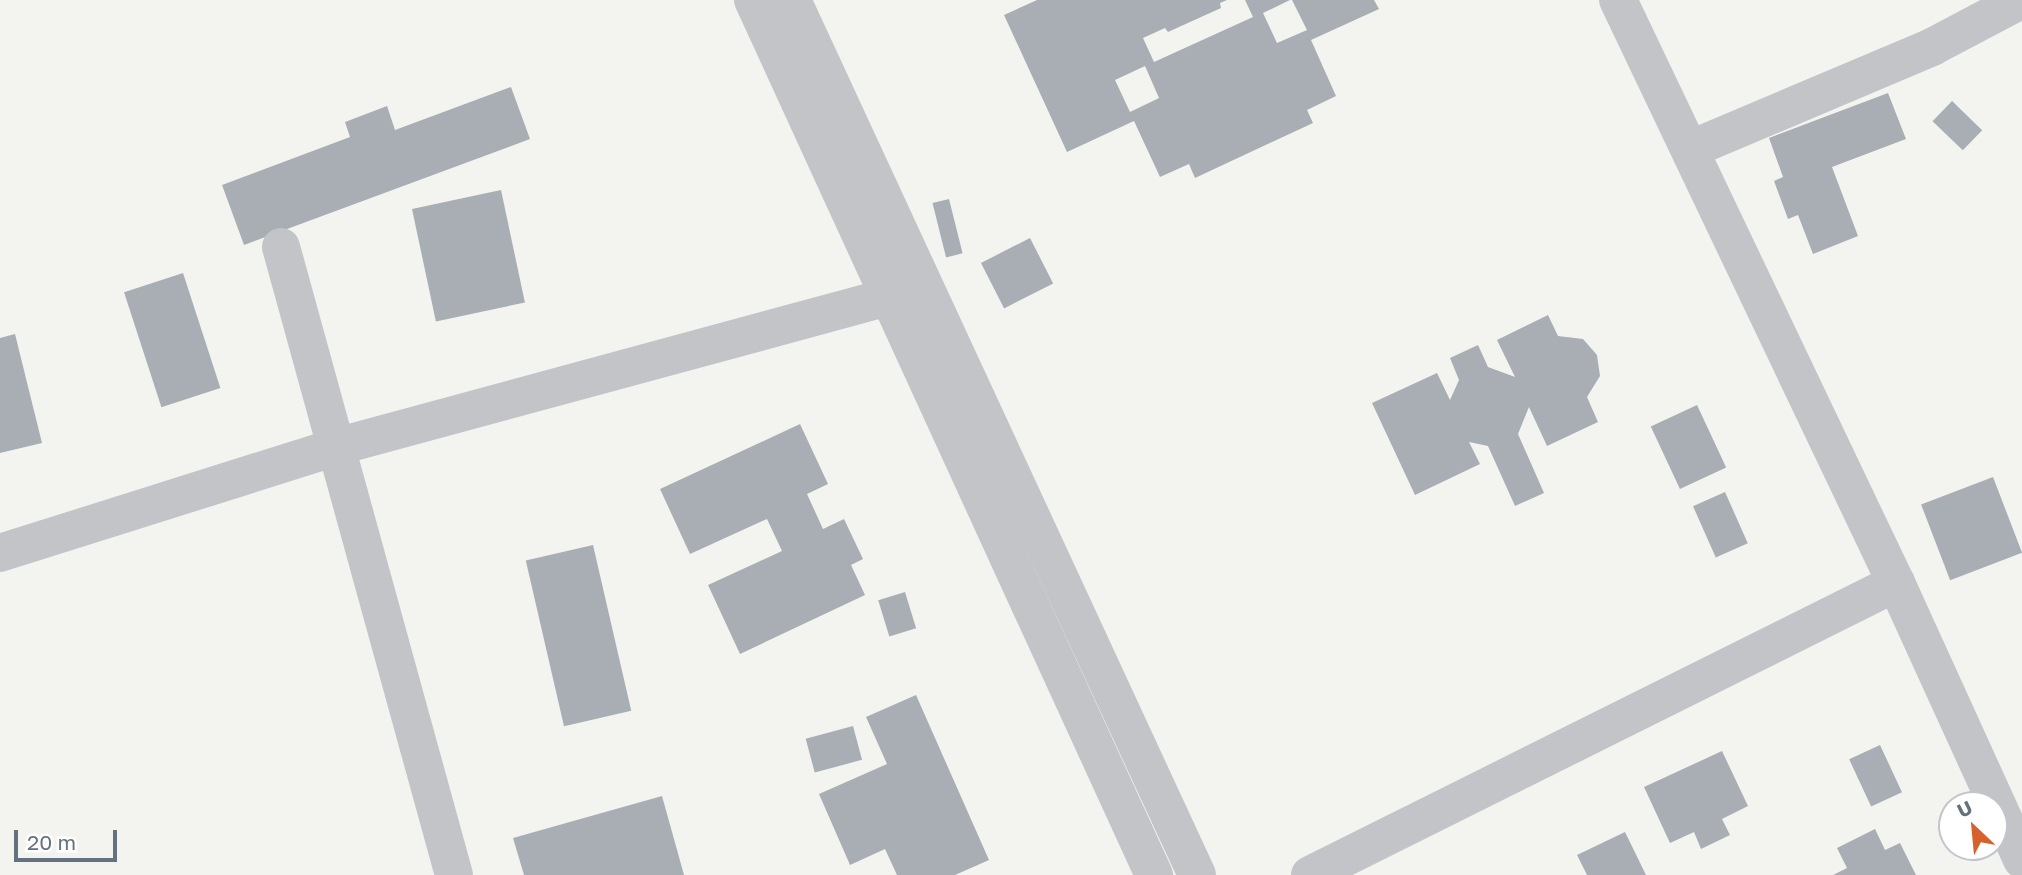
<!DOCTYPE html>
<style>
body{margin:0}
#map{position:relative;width:2022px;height:875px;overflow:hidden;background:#f3f4f0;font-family:"Golos Text",sans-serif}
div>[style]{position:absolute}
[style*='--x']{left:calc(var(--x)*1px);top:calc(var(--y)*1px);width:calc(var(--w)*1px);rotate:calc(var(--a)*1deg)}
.building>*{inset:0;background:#a8aeb4;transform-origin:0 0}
.minor>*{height:38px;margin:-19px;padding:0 19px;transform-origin:19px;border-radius:19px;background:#c2c4c8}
.tertiary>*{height:38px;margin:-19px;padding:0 19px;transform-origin:19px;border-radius:19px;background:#c2c4c8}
span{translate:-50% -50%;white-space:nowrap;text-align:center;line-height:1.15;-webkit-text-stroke:7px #fff;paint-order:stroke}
.north{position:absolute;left:1938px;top:791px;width:70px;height:70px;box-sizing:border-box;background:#fff;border:2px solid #c1c6cc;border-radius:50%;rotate:334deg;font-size:19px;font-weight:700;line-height:28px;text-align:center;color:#64717f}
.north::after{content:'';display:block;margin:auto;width:24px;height:32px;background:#d7612c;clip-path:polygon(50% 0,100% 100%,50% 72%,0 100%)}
.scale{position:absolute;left:14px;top:830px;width:103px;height:32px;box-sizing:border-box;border:4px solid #64717f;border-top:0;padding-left:9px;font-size:21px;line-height:24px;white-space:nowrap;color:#64717f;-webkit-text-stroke:5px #fff;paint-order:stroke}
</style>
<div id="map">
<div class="building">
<i style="clip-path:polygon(evenodd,1037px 0,1227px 0,1220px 3px,1221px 8px,1168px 32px,1165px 28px,1143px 38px,1154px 62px,1253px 17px,1245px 0,1290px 0,1263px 13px,1277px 43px,1307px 30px,1292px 0,1374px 0,1379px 9px,1311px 40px,1336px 96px,1307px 110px,1313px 123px,1195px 178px,1189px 164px,1160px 177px,1134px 121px,1067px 152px,1004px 15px,1037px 0,1145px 66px,1159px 98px,1130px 112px,1115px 80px,1145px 66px)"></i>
<i style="clip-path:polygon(511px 87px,530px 139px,244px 245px,222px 185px,350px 137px,345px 122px,387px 106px,395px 130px)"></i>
<i style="clip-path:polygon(1888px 93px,1906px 139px,1832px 167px,1858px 236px,1813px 254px,1798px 215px,1788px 219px,1774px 181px,1783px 177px,1769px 138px)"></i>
<i style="left:1952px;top:101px;width:42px;height:28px;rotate:44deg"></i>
<i style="left:501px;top:190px;width:115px;height:91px;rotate:78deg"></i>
<i style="left:949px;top:199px;width:56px;height:17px;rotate:76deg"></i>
<i style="left:1030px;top:238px;width:51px;height:55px;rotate:63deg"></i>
<i style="left:183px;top:273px;width:121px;height:62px;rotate:72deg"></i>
<i style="clip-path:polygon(1548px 315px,1558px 336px,1583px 339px,1597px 355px,1600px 376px,1587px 397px,1598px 422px,1547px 446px,1529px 407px,1518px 434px,1544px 493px,1515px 506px,1488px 446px,1469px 442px,1480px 464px,1415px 495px,1372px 403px,1437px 373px,1450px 400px,1459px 380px,1450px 358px,1478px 345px,1488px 367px,1515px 377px,1497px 340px)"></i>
<i style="clip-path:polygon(15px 334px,42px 443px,0 453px,0 338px)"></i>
<i style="left:1697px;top:405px;width:69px;height:51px;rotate:65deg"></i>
<i style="clip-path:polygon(800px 424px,828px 484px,807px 494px,823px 529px,844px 519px,863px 559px,851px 565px,865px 595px,740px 654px,708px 585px,782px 551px,767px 519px,690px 554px,660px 489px)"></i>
<i style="left:1993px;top:477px;width:81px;height:77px;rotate:69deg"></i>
<i style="left:1725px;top:492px;width:56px;height:35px;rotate:66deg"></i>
<i style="left:593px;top:545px;width:170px;height:69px;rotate:77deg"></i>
<i style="left:905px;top:592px;width:38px;height:28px;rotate:73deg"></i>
<i style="clip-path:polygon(916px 695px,989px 860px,955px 875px,897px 875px,885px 849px,850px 865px,819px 794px,887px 764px,866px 717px)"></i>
<i style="left:853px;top:726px;width:35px;height:49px;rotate:75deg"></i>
<i style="left:1880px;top:745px;width:52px;height:34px;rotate:65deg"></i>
<i style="clip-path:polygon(1722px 751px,1748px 806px,1722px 819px,1730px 835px,1701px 849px,1694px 832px,1670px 843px,1644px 787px)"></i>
<i style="clip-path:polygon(662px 796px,684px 875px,524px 875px,513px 838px)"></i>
<i style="clip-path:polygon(1875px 829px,1885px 850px,1900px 843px,1916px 875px,1833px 875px,1847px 868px,1837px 848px)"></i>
<i style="clip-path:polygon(1625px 832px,1646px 875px,1587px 875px,1577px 855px)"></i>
</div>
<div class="minor">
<i style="--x:753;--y:0;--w:963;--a:65.38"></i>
<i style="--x:792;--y:0;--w:964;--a:65.16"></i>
<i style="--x:1691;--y:149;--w:262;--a:-22.9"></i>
<i style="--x:1932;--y:47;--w:101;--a:-27.8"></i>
<i style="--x:281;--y:247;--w:651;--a:74.6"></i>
<i style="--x:0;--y:553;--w:355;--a:-17.5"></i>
<i style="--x:339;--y:446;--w:569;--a:-15.18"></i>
<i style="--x:888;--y:297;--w:26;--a:-28"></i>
<i style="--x:1896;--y:583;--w:304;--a:65.5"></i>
</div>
<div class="tertiary">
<i style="--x:1310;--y:875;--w:655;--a:-26.49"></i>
<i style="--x:1896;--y:583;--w:646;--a:-115.49"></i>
</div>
<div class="north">U</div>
<div class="scale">20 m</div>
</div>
